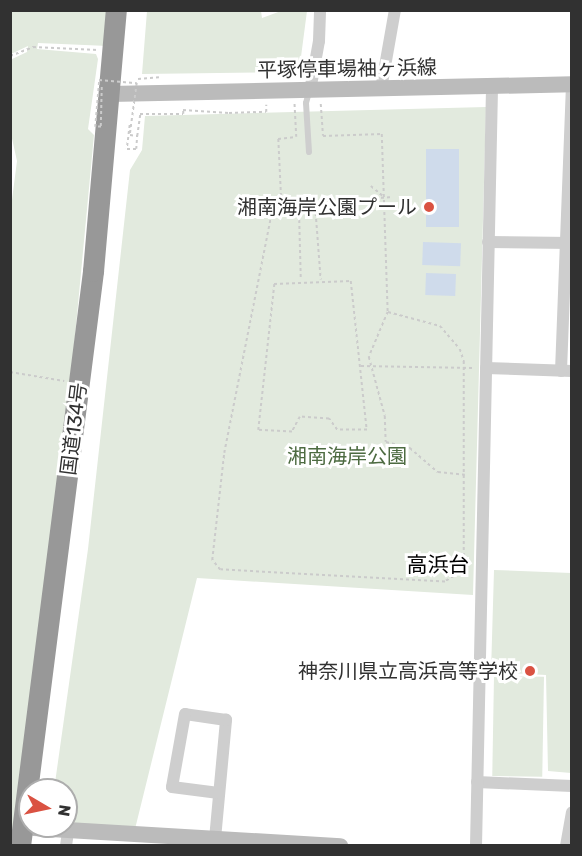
<!DOCTYPE html>
<meta charset="utf-8">
<style>
body{margin:0}
#map{position:relative;width:582px;height:856px;overflow:hidden;background:#fff;font-family:Rubik,"Noto Sans JP",sans-serif}
div>[style]{position:absolute}
[style*='--x']{left:calc(var(--x)*1px);top:calc(var(--y)*1px);width:calc(var(--w)*1px);rotate:calc(var(--a)*1deg)}
.green>*{inset:0;background:#e2eade;transform-origin:0 0}
.water>*{inset:0;background:#cfdbeb;transform-origin:0 0}
.path>*{height:1.5px;margin-top:-0.75px;transform-origin:0;background:repeating-linear-gradient(90deg,#cbcbcb 0 3px,transparent 0 6px)}
.lane>*{height:6px;margin:-3px;padding:0 3px;transform-origin:3px;border-radius:3px;background:#cecece}
.street>*{height:12px;margin:-6px;padding:0 6px;transform-origin:6px;border-radius:6px;background:#cecece}
.secondary>*{height:16px;margin:-8px;padding:0 8px;transform-origin:8px;border-radius:8px;background:#bbb}
.highway>*{height:21px;margin:-10.5px;padding:0 10.5px;transform-origin:10.5px;border-radius:10.5px;background:#989898}
.path-bridge>*{height:1.5px;margin-top:-0.75px;transform-origin:0;background:repeating-linear-gradient(90deg,#cbcbcb 0 3px,transparent 0 6px)}
.dots>*{width:16px;height:16px;translate:-50% -50%;box-sizing:border-box;border:3px solid #fff;border-radius:50%}
span{translate:-50% -50%;white-space:nowrap;text-align:center;line-height:1.15;-webkit-text-stroke:6px #fff;paint-order:stroke}
.street-label{font-size:20px;color:#313131}
.poi-label{font-size:20px;color:#313131}
.right{translate:-100% -50%;text-align:right}
.park-label{font-size:20px;color:#4d6b41}
.neighbourhood-label{font-size:21px;color:#000}
.frame{position:absolute;inset:0;border:12px solid #313131;pointer-events:none}
.north{position:absolute;left:18px;top:778px;width:60px;height:60px;box-sizing:border-box;background:#fff;border:2px solid #adadad;border-radius:50%;rotate:99deg;font-size:16px;font-weight:700;line-height:24px;text-align:center;color:#313131}
.north::after{content:'';display:block;margin:auto;width:21px;height:27px;background:#da5242;clip-path:polygon(50% 0,100% 100%,50% 72%,0 100%)}
</style>
<div id="map">
<div class="green">
<i style="clip-path:polygon(11px 11px,110px 11px,108px 46px,38px 43px,37px 49px,96px 54px,98px 59px,88px 129px,94px 135px,69px 400px,11px 845px,10px 215px,17px 161px,11px 134px,10px 60px,27px 52px,28px 46px,11px 54px)"></i>
<i style="clip-path:polygon(147px 11px,261px 11px,262px 18px,281px 11px,307px 11px,299px 72px,142px 74px)"></i>
<i style="clip-path:polygon(486px 107px,473px 595px,197px 578px,135px 829px,66px 824px,66px 790px,54px 790px,88px 549px,130px 170px,142px 150px,145px 116px)"></i>
<i style="clip-path:polygon(494px 570px,571px 573px,571px 773px,548px 771px,546px 675px,491px 672px)"></i>
<i style="left:494px;top:676px;width:50px;height:100px;rotate:1deg"></i>
</div>
<div class="water">
<i style="left:426px;top:149px;width:33px;height:78px"></i>
<i style="left:423px;top:242px;width:38px;height:23px;rotate:2deg"></i>
<i style="left:426px;top:273px;width:30px;height:22px;rotate:2deg"></i>
</div>
<div class="path">
<i style="--x:10;--y:56;--w:25;--a:-21"></i>
<i style="--x:33;--y:47;--w:65;--a:2.6"></i>
<i style="--x:138;--y:79;--w:21;--a:-5"></i>
<i style="--x:321;--y:104;--w:32;--a:86"></i>
<i style="--x:323;--y:136;--w:59;--a:-1.9"></i>
<i style="--x:382;--y:134;--w:178;--a:88.1"></i>
<i style="--x:388;--y:312;--w:49;--a:112.9"></i>
<i style="--x:369;--y:357;--w:61;--a:74.8"></i>
<i style="--x:385;--y:416;--w:26;--a:88"></i>
<i style="--x:386;--y:442;--w:25;--a:14"></i>
<i style="--x:410;--y:448;--w:37;--a:41"></i>
<i style="--x:438;--y:472;--w:27;--a:6"></i>
<i style="--x:229;--y:113;--w:37;--a:-2"></i>
<i style="--x:266;--y:112;--w:7;--a:-90"></i>
<i style="--x:130;--y:125;--w:24;--a:97"></i>
<i style="--x:127;--y:149;--w:9;--a:0"></i>
<i style="--x:136;--y:149;--w:13;--a:-86"></i>
<i style="--x:371;--y:186;--w:17;--a:40"></i>
<i style="--x:315;--y:201;--w:79;--a:85.7"></i>
<i style="--x:281;--y:202;--w:63;--a:-92.7"></i>
<i style="--x:278;--y:139;--w:18;--a:-6"></i>
<i style="--x:296;--y:137;--w:33;--a:-93"></i>
<i style="--x:299;--y:202;--w:78;--a:88.5"></i>
<i style="--x:351;--y:281;--w:150;--a:83.9"></i>
<i style="--x:367;--y:430;--w:30;--a:180"></i>
<i style="--x:337;--y:430;--w:14;--a:-126"></i>
<i style="--x:329;--y:419;--w:29;--a:-176"></i>
<i style="--x:300;--y:417;--w:17;--a:118"></i>
<i style="--x:292;--y:432;--w:34;--a:-177"></i>
<i style="--x:258;--y:430;--w:147;--a:-83.7"></i>
<i style="--x:274;--y:284;--w:77;--a:-2.2"></i>
<i style="--x:388;--y:312;--w:54;--a:15.1"></i>
<i style="--x:440;--y:326;--w:30;--a:49"></i>
<i style="--x:460;--y:349;--w:13;--a:72"></i>
<i style="--x:464;--y:361;--w:209;--a:90"></i>
<i style="--x:464;--y:570;--w:22;--a:148"></i>
<i style="--x:445;--y:582;--w:225;--a:-176.9"></i>
<i style="--x:220;--y:570;--w:13;--a:-129"></i>
<i style="--x:212;--y:560;--w:108;--a:-83.6"></i>
<i style="--x:224;--y:453;--w:252;--a:-78.8"></i>
<i style="--x:273;--y:206;--w:120;--a:-4.3"></i>
<i style="--x:361;--y:366;--w:112;--a:1"></i>
<i style="--x:10;--y:372;--w:55;--a:9.5"></i>
</div>
<div class="lane">
<i style="--x:309;--y:152;--w:49;--a:-93.5"></i>
<i style="--x:306;--y:103;--w:11;--a:-75"></i>
</div>
<div class="street">
<i style="--x:381;--y:89;--w:80;--a:-80"></i>
<i style="--x:310;--y:91;--w:51;--a:-79.8"></i>
<i style="--x:319;--y:41;--w:31;--a:-88"></i>
<i style="--x:488;--y:242;--w:84;--a:0.7"></i>
<i style="--x:486;--y:368;--w:86;--a:2"></i>
<i style="--x:561;--y:371;--w:284;--a:-87.8"></i>
<i style="--x:477;--y:782;--w:95;--a:2.4"></i>
<i style="--x:215;--y:839;--w:120;--a:-84.7"></i>
<i style="--x:226;--y:720;--w:41;--a:-171.7"></i>
<i style="--x:185;--y:714;--w:74;--a:100.1"></i>
<i style="--x:172;--y:787;--w:47;--a:7.3"></i>
<i style="--x:66;--y:846;--w:14;--a:-82"></i>
<i style="--x:476;--y:846;--w:759;--a:-88.79"></i>
<i style="--x:566;--y:846;--w:34;--a:-80"></i>
</div>
<div class="secondary">
<i style="--x:110;--y:94;--w:462;--a:-1.2"></i>
<i style="--x:34;--y:828;--w:307;--a:3.4"></i>
</div>
<div class="highway">
<i style="--x:20;--y:846;--w:580;--a:-82.76"></i>
<i style="--x:93;--y:271;--w:262;--a:-85"></i>
</div>
<div class="path-bridge">
<i style="--x:102;--y:87;--w:40;--a:91.4"></i>
<i style="--x:101;--y:127;--w:6;--a:180"></i>
<i style="--x:95;--y:127;--w:47;--a:-85.1"></i>
<i style="--x:99;--y:80;--w:38;--a:5"></i>
<i style="--x:137;--y:83;--w:52;--a:97.7"></i>
<i style="--x:130;--y:135;--w:7;--a:8"></i>
<i style="--x:137;--y:136;--w:22;--a:-82"></i>
<i style="--x:140;--y:114;--w:43;--a:0"></i>
<i style="--x:183;--y:114;--w:4;--a:-90"></i>
<i style="--x:183;--y:110;--w:46;--a:3.7"></i>
</div>
<div class="dots">
<i style="left:429px;top:207px;background:#da5242"></i>
<i style="left:530px;top:671px;background:#da5242"></i>
</div>
<div class="street-label">
<span style="left:347px;top:69px;rotate:-1deg">平塚停車場袖ヶ浜線</span>
<span style="left:74px;top:429px;rotate:-83deg">国道134号</span>
</div>
<div class="poi-label">
<span class="right" style="left:417px;top:207px">湘南海岸公園プール</span>
<span class="right" style="left:518px;top:671px">神奈川県立高浜高等学校</span>
</div>
<div class="park-label">
<span style="left:347px;top:456px">湘南海岸公園</span>
</div>
<div class="neighbourhood-label">
<span style="left:438px;top:565px">高浜台</span>
</div>
<div class="frame"></div>
<div class="north">N</div>
</div>
